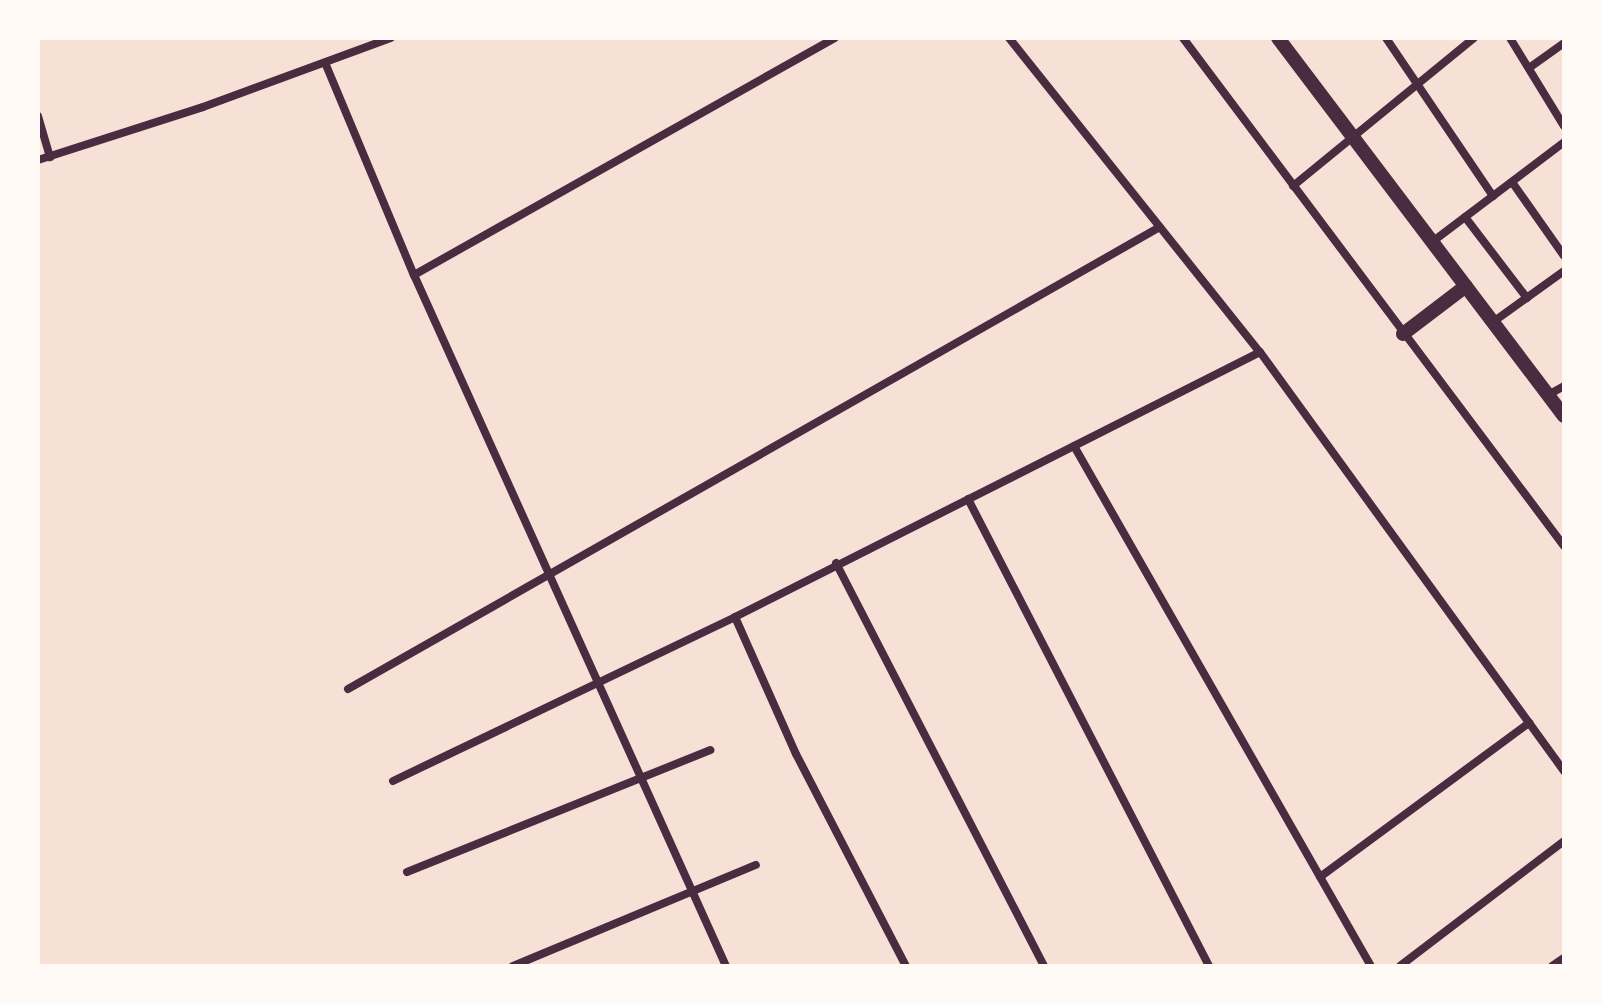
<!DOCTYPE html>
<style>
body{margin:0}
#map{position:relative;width:1602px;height:1004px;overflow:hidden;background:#f7e1d7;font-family:Poppins,sans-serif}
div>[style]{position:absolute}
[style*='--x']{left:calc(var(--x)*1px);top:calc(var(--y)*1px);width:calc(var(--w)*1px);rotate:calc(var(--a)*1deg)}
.minor>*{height:8px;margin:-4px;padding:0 4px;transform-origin:4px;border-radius:4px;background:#4a2c40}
.tertiary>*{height:14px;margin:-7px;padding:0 7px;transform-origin:7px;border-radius:7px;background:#4a2c40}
span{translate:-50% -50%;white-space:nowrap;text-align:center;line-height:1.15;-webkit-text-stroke:7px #fffaf5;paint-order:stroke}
.frame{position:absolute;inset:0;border:40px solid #fffaf5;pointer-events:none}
</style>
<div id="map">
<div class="minor">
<i style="--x:1009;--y:38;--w:402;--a:51.4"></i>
<i style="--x:1260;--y:352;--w:518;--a:54.04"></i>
<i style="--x:1183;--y:38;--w:635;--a:53.13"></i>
<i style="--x:1386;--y:38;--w:191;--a:55.9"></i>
<i style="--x:1510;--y:38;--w:103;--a:58.5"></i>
<i style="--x:326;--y:65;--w:228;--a:67.3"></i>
<i style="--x:414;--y:275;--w:758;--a:65.7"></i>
<i style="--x:1529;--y:68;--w:43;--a:-35.5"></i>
<i style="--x:38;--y:116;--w:43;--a:73.7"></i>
<i style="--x:38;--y:160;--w:173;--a:-17.8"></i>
<i style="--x:203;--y:107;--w:200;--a:-20.2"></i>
<i style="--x:1512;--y:182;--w:90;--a:54.9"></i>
<i style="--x:1293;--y:186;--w:234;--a:-39.3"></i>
<i style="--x:1465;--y:217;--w:102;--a:52.6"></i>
<i style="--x:1432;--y:242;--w:166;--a:-37.1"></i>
<i style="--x:414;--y:275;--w:483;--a:-29.4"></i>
<i style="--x:1493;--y:322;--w:87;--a:-35.7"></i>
<i style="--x:1548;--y:395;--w:18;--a:-29"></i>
<i style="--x:1074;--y:446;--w:599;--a:60.27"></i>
<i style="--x:968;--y:499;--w:526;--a:62.7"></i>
<i style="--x:836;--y:563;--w:454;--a:62.7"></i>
<i style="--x:735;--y:617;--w:150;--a:66"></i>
<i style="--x:796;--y:754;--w:239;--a:62.6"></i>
<i style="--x:348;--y:689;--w:934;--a:-29.64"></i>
<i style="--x:393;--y:781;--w:379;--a:-25.6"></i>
<i style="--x:735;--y:617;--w:588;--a:-26.78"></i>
<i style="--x:407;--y:872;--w:327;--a:-21.9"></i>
<i style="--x:1320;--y:877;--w:260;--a:-36.4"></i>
<i style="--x:513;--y:966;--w:263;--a:-22.6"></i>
<i style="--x:1400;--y:966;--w:206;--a:-37.3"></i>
<i style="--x:1552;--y:966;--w:14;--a:-34"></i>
</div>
<div class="tertiary">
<i style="--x:1278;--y:38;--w:474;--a:52.9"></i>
<i style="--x:1403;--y:334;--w:79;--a:-37.3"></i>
</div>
<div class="frame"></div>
</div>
